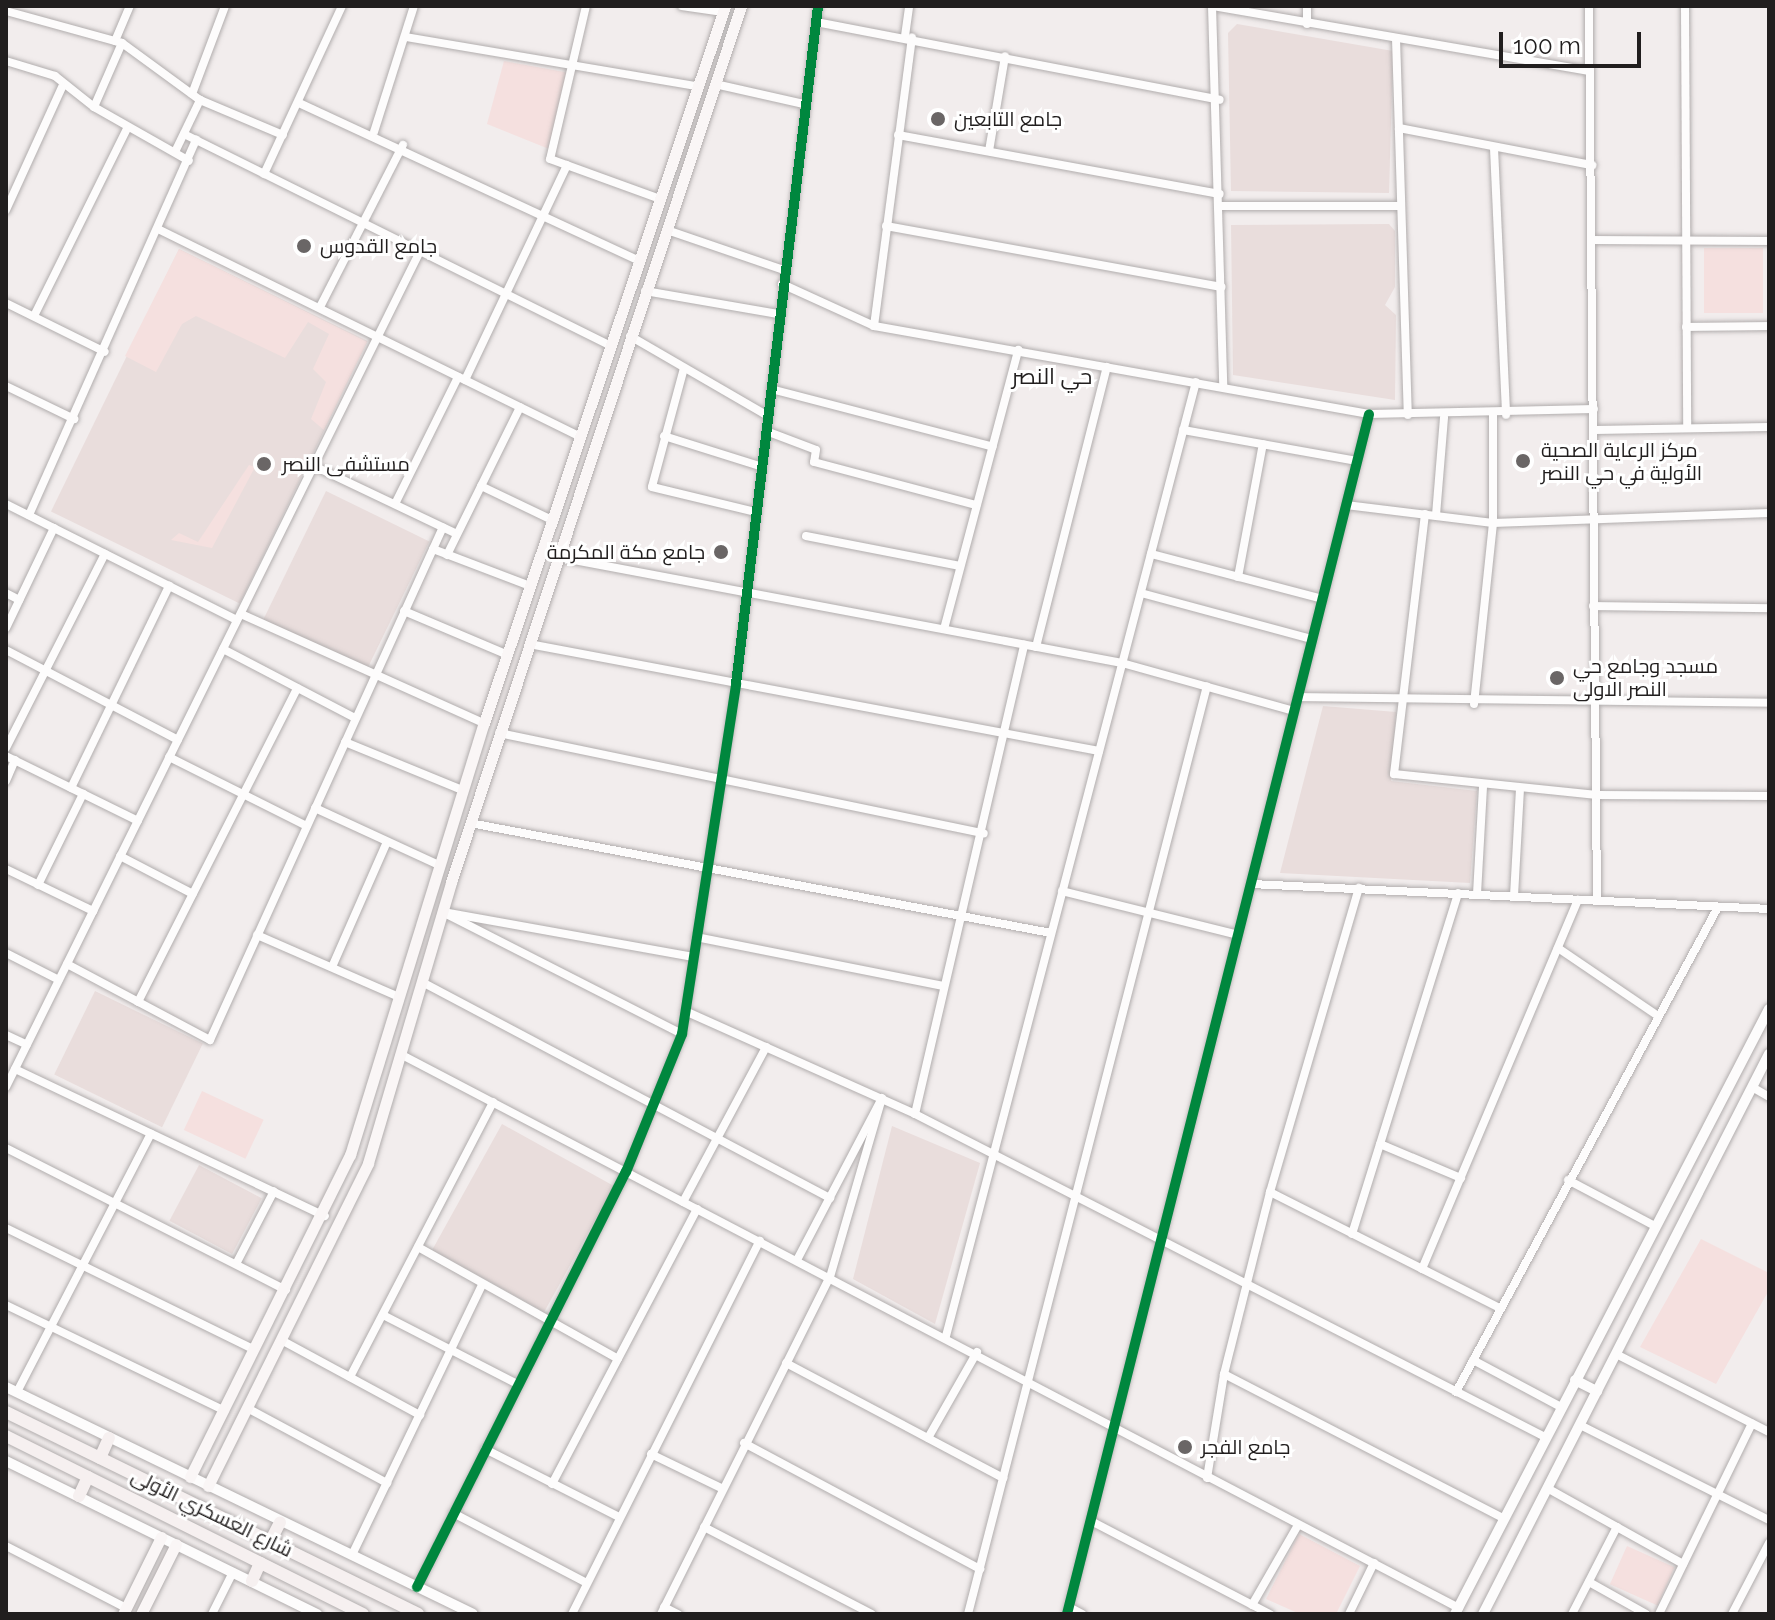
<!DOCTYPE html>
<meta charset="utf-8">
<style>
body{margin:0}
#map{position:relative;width:1775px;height:1620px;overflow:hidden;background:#f2eded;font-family:Raleway,Cairo,sans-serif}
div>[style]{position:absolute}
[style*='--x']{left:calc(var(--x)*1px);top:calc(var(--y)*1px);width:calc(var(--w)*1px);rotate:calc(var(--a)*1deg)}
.built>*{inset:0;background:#e9dddc;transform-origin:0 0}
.green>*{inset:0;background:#f5e0df;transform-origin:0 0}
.roads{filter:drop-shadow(0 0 2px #b1adad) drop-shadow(0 0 2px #b1adad)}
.minor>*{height:8px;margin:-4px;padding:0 4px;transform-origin:4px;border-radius:4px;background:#fdfcfc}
.tertiary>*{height:10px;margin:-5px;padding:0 5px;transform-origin:5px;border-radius:5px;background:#fdfcfc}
.secondary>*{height:11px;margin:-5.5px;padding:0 5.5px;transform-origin:5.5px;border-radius:5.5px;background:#faf6f6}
.primary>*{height:12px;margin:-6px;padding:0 6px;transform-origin:6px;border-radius:6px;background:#f6f0f0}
.cycleway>*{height:10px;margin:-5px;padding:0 5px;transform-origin:5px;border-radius:5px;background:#00873e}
.dots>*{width:22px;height:22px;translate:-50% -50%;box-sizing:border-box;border:4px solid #fff;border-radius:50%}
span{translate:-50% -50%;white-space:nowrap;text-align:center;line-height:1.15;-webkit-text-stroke:6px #fff;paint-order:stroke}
.poi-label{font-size:20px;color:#211e1e}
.left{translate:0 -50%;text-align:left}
.right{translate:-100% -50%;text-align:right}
.street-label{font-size:20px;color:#211e1e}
.neighbourhood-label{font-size:22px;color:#211e1e}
.frame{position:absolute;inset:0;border:8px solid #211e1e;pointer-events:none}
.scale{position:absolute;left:1499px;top:32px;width:142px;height:36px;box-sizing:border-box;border:4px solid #211e1e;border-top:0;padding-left:10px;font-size:24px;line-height:28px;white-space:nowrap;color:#211e1e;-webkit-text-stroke:6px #fff;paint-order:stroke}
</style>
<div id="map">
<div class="built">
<i style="clip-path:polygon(1237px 24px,1393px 51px,1389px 193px,1231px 191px,1228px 33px)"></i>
<i style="clip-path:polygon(1389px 224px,1395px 231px,1395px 287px,1385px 305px,1396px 315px,1395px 400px,1233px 375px,1231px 225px)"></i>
<i style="left:179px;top:249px;width:210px;height:292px;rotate:26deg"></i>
<i style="left:326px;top:491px;width:115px;height:144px;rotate:26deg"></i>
<i style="clip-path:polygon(1323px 706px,1396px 712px,1391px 781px,1477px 791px,1470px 883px,1280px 873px)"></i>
<i style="left:95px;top:991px;width:120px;height:93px;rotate:26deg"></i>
<i style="left:502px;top:1124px;width:128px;height:144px;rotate:29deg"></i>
<i style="clip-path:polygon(892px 1126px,980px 1163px,935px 1324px,853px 1279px)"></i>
<i style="left:199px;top:1165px;width:71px;height:63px;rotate:28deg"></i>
</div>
<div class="green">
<i style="clip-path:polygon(504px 61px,570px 73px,549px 149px,487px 124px)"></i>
<i style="left:1704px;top:248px;width:59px;height:65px"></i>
<i style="clip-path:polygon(179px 249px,367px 342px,324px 430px,311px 419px,326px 382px,313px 369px,329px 334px,308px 322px,285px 358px,196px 316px,182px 324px,156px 372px,125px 356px)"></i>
<i style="clip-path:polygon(249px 465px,255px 467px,212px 548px,171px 540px,179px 533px,198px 542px)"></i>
<i style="left:202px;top:1091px;width:68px;height:43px;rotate:25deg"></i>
<i style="clip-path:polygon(1701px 1239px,1769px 1273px,1769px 1290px,1716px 1384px,1640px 1347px)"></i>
<i style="clip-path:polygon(1299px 1534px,1360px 1566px,1336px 1614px,1300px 1614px,1266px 1599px)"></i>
<i style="left:1627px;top:1546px;width:52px;height:42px;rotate:24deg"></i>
</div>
<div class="roads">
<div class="minor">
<i style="--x:586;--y:6;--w:157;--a:103.2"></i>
<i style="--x:550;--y:159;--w:115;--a:19.9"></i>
<i style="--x:682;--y:6;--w:41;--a:8.3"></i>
<i style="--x:1212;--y:6;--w:380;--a:88.3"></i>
<i style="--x:1213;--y:6;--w:382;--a:9.8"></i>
<i style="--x:1307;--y:6;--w:18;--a:90"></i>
<i style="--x:1589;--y:6;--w:894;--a:89.49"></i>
<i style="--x:1685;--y:6;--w:422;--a:89.7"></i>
<i style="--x:6;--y:11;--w:120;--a:15.4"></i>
<i style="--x:122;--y:43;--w:97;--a:36.2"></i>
<i style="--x:200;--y:100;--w:90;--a:22.9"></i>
<i style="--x:816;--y:22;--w:411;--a:10.9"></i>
<i style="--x:905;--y:36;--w:30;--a:-82"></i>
<i style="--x:406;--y:37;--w:295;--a:9.6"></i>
<i style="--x:1396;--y:38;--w:377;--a:88.2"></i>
<i style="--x:115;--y:41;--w:38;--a:-67"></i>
<i style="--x:6;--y:61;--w:51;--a:17"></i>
<i style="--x:55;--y:76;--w:50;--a:38.5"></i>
<i style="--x:94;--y:107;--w:109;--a:29.6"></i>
<i style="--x:715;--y:84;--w:91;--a:12.7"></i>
<i style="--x:192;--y:94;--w:94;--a:-69.4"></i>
<i style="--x:299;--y:103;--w:374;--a:24.9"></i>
<i style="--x:94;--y:107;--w:70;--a:-66.4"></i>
<i style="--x:1399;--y:128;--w:197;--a:10.9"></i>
<i style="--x:374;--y:132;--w:132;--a:-72.4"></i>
<i style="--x:184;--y:134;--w:474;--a:26.4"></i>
<i style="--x:898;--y:135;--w:327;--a:10.4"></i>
<i style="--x:1494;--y:148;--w:267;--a:87.4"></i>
<i style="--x:989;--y:151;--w:96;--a:-80.4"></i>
<i style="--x:175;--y:152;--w:58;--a:-64.3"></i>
<i style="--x:264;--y:174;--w:185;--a:-65.1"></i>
<i style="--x:1219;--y:206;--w:181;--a:0"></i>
<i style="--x:6;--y:210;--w:135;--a:-65.5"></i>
<i style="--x:886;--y:226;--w:341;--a:10.3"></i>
<i style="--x:160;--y:230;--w:467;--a:26.2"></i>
<i style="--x:667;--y:230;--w:124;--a:18.9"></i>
<i style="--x:1593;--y:240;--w:176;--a:0.3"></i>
<i style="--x:782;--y:284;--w:101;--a:24.5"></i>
<i style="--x:874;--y:326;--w:503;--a:10.08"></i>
<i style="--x:1369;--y:414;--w:225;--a:-1.3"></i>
<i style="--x:645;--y:291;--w:135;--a:9.8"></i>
<i style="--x:6;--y:303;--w:110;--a:26.3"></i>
<i style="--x:321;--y:305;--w:180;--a:-62.9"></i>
<i style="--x:34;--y:316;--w:211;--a:-63.6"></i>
<i style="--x:874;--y:326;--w:291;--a:-82.5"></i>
<i style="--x:1686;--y:327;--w:83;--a:-0.7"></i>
<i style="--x:630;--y:336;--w:160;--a:30.1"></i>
<i style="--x:684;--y:368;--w:123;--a:105.1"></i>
<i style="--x:652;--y:487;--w:106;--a:13.6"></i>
<i style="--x:465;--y:380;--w:238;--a:-64.6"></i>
<i style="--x:6;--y:386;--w:76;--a:25.9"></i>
<i style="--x:771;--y:389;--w:229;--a:14.6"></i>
<i style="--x:1183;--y:430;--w:177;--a:10.1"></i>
<i style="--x:1595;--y:430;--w:174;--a:-1"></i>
<i style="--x:766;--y:431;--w:53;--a:20.8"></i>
<i style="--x:816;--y:450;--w:12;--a:99"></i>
<i style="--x:814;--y:462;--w:168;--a:14.9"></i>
<i style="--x:664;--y:436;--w:101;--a:17.4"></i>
<i style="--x:314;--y:466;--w:158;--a:25.4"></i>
<i style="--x:481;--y:486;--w:79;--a:25.6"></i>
<i style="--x:6;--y:504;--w:258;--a:26.7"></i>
<i style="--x:395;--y:504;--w:142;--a:-63.6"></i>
<i style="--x:1346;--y:505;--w:148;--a:7"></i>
<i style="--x:1493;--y:523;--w:276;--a:-2.1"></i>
<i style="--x:1425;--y:514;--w:262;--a:96.8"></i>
<i style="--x:1394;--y:774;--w:204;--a:5.9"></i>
<i style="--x:1597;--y:795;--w:172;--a:0.3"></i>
<i style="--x:29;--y:515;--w:411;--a:-66"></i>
<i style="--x:1436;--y:515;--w:98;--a:-85.3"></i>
<i style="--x:806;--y:536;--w:157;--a:11"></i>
<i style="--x:433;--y:549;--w:104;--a:20.9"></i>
<i style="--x:1151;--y:554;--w:178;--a:14.7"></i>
<i style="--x:447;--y:555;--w:165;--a:-63.7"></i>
<i style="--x:558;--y:557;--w:574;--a:10.64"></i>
<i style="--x:1122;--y:663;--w:179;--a:15.6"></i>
<i style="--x:1238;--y:577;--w:135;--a:-79.4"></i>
<i style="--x:6;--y:593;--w:15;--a:28"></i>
<i style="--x:1141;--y:593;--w:177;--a:15.1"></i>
<i style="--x:1593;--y:606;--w:176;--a:0.7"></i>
<i style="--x:404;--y:611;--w:111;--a:22.9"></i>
<i style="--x:241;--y:614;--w:266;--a:24.2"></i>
<i style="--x:6;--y:628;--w:111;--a:-64.4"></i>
<i style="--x:944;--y:629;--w:289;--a:-75.1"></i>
<i style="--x:529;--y:644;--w:580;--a:10.63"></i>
<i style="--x:1036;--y:647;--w:289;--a:-75.8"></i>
<i style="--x:223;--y:649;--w:149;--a:27.6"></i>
<i style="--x:6;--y:650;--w:194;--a:27.6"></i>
<i style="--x:1297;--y:697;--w:472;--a:0.7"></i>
<i style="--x:1474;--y:704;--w:182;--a:-84"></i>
<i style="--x:1493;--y:523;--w:108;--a:-90"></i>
<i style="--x:499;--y:733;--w:495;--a:11.7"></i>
<i style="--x:345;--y:742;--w:126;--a:22.3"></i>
<i style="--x:6;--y:748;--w:218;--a:-63"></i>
<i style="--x:6;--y:756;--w:147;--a:26.2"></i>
<i style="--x:169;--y:757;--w:154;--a:26.6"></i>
<i style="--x:6;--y:781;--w:23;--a:-67"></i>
<i style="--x:71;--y:788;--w:225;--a:-64.1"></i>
<i style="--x:315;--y:808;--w:136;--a:24.7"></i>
<i style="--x:470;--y:823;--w:591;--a:10.72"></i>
<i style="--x:120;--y:856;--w:82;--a:27.5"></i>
<i style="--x:6;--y:869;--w:97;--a:25.8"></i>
<i style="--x:1251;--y:884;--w:519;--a:2.76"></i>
<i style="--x:38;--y:885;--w:102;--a:-63.7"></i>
<i style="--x:1062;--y:891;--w:181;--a:14"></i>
<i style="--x:1477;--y:894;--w:109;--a:-86.8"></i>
<i style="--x:1514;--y:896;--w:107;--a:-86.8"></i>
<i style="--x:257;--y:935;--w:155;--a:23.6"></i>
<i style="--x:696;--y:937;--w:252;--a:11.2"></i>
<i style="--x:1558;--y:948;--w:121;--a:34.2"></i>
<i style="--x:6;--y:953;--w:59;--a:27"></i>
<i style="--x:67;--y:964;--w:162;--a:28"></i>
<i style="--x:210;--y:1040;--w:563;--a:-65.57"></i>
<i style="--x:332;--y:967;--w:137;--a:-66.3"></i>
<i style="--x:422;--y:982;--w:462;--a:27.9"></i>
<i style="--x:138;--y:1002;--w:352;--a:-63.1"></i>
<i style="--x:685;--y:1011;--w:252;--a:24.1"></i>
<i style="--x:915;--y:1114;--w:708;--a:27.14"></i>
<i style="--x:682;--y:1034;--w:268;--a:-153"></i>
<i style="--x:443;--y:912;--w:253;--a:10.2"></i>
<i style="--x:6;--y:1035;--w:23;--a:25"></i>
<i style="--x:402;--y:1055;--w:1193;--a:27.62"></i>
<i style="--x:15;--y:1069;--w:343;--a:25.4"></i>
<i style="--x:6;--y:1087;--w:933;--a:-63.65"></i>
<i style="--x:1752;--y:1087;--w:20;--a:30"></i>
<i style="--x:915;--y:1114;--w:482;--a:-76.9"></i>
<i style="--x:1380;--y:1144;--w:88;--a:22.8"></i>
<i style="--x:6;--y:1148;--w:314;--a:26.9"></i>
<i style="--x:1568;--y:1180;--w:98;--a:27.9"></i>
<i style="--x:1270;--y:1192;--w:255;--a:26.8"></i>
<i style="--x:683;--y:1202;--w:176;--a:-61.8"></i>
<i style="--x:6;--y:1228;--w:277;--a:26.1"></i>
<i style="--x:1352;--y:1234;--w:357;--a:-72.7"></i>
<i style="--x:418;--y:1247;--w:229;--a:29.2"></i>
<i style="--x:236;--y:1264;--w:82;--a:-62.5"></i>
<i style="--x:1422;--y:1269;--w:401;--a:-67.1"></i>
<i style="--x:6;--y:1305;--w:243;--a:25.8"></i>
<i style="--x:383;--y:1315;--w:151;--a:27.2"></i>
<i style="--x:946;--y:1336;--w:986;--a:-75.32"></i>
<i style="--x:283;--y:1341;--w:156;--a:28.4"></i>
<i style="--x:1616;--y:1354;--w:172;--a:27"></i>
<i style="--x:1473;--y:1360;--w:100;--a:28.1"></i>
<i style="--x:786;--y:1363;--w:246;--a:27.9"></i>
<i style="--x:1224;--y:1374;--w:316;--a:27.3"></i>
<i style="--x:350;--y:1377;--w:310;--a:-62.5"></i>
<i style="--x:17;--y:1392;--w:291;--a:-62.6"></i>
<i style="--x:1456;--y:1392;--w:551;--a:-61.62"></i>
<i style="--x:249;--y:1409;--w:157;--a:28.2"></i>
<i style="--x:1580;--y:1425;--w:212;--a:26.7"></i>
<i style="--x:928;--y:1438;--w:99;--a:-60.3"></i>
<i style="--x:744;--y:1443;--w:268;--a:28.1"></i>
<i style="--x:485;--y:1449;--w:150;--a:26.9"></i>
<i style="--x:651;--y:1454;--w:80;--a:25.9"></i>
<i style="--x:1207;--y:1478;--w:105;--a:-80.7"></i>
<i style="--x:1224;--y:1374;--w:188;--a:-75.8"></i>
<i style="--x:1270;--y:1192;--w:317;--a:-73.7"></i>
<i style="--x:552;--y:1484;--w:311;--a:-62.2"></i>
<i style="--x:1547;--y:1488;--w:156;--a:29.2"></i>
<i style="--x:453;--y:1513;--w:151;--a:27.6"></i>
<i style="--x:1091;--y:1521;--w:202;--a:27.5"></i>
<i style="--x:704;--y:1527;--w:189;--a:27.4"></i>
<i style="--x:6;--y:1546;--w:135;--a:27.3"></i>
<i style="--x:352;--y:1555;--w:300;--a:-64.3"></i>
<i style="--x:1589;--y:1582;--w:65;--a:29.3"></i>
<i style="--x:417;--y:1587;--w:465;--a:-63.3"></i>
<i style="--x:626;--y:1172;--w:149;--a:-67.9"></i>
<i style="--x:682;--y:1034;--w:354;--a:-81.2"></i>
<i style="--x:736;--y:684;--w:683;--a:-83.1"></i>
<i style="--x:1252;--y:1605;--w:92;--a:-60.1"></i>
<i style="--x:664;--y:1607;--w:16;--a:27"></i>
<i style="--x:1069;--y:1607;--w:15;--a:28"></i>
<i style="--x:212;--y:1614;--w:47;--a:-63.4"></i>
<i style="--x:572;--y:1614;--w:418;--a:-63.3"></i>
<i style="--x:661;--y:1614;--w:377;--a:-63.4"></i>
<i style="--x:830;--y:1277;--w:186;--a:-73.8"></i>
<i style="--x:882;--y:1098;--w:183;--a:117.7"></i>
<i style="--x:968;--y:1614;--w:958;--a:-75.56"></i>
<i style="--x:1067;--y:1614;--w:1237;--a:-75.87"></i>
<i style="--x:1349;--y:1614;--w:57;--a:-63.9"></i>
<i style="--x:1572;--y:1614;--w:98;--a:-62.7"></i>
<i style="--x:1659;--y:1614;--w:212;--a:-64"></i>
<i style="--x:1732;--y:1614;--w:80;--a:-62.5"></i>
</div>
<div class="tertiary">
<i style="--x:1575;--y:1380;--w:25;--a:27"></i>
<i style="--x:6;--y:1387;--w:519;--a:25.92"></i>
<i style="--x:6;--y:1461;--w:347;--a:26.2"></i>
<i style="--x:1455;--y:1614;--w:682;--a:-62.57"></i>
<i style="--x:1483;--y:1614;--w:629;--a:-62.95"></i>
</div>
<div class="secondary">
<i style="--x:190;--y:1477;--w:360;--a:-63.6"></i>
<i style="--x:350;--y:1155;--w:452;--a:-72.8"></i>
<i style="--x:484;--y:723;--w:756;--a:-71.42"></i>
<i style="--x:208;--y:1486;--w:360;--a:-63.6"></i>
<i style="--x:368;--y:1163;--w:293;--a:-73.5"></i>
<i style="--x:451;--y:882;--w:923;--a:-71.68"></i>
<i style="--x:123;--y:1614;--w:86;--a:-63.7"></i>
<i style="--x:141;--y:1614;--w:78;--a:-63.4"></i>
</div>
<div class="primary">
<i style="--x:6;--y:1412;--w:459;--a:26.1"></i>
<i style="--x:6;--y:1436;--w:399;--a:26.5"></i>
<i style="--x:100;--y:1458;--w:22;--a:-66"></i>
<i style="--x:79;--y:1496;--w:21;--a:-65"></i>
<i style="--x:270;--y:1542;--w:22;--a:-63"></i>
<i style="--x:252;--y:1581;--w:20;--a:-66"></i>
</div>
</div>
<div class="cycleway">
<i style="--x:417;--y:1587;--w:465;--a:-63.3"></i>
<i style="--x:626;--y:1172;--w:149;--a:-67.9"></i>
<i style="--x:682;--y:1034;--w:354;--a:-81.2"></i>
<i style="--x:736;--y:684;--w:683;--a:-83.1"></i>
<i style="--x:1067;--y:1614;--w:1237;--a:-75.87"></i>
</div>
<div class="dots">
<i style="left:938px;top:119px;background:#6a6666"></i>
<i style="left:304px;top:246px;background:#6a6666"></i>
<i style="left:1523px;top:461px;background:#6a6666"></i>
<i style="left:264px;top:464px;background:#6a6666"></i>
<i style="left:721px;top:552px;background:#6a6666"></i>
<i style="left:1557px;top:678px;background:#6a6666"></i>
<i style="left:1185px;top:1447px;background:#6a6666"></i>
</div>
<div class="poi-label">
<span class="left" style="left:954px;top:119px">جامع التابعين</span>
<span class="left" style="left:320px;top:246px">جامع القدوس</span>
<span class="left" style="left:1541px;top:462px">مركز الرعاية الصحية<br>الأولية في حي النصر</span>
<span class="left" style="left:282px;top:464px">مستشفى النصر</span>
<span class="right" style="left:705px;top:552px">جامع مكة المكرمة</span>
<span class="left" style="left:1573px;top:678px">مسجد وجامع حي<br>النصر الاولى</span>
<span class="left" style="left:1201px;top:1447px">جامع الفجر</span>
</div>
<div class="street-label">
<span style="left:212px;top:1513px;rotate:26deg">شارع العسكري الأولى</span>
</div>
<div class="neighbourhood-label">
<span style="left:1052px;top:377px">حي النصر</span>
</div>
<div class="frame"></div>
<div class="scale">100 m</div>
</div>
